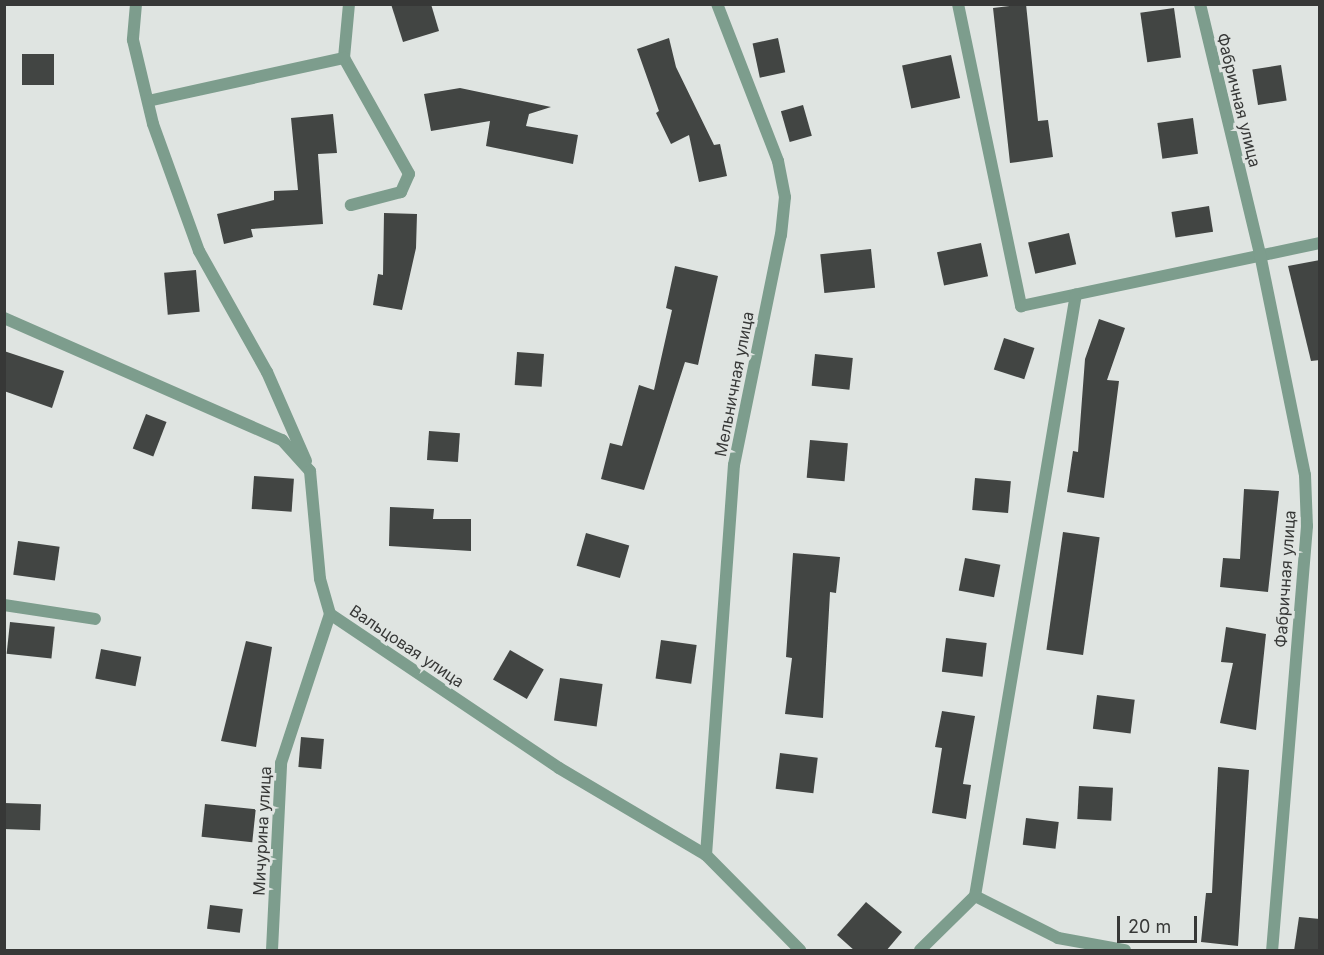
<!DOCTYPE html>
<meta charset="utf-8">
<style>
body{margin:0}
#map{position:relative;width:1324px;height:955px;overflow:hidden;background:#dfe4e1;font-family:Inter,sans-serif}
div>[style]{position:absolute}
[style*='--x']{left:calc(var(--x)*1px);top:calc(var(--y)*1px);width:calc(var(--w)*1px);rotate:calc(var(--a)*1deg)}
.building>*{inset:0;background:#424543;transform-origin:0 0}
.street>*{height:12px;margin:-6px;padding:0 6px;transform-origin:6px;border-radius:6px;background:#7d9d8d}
span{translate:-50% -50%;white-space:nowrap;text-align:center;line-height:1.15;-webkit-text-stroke:6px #dfe4e1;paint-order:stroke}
.street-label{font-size:16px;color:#373837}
.frame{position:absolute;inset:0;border:6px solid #373837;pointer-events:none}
.scale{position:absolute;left:1117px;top:916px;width:80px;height:27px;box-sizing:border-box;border:3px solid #373837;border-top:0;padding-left:8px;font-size:18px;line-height:21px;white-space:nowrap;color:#373837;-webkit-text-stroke:4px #dfe4e1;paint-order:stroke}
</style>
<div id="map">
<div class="building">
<i style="clip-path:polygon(391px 4px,431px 4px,439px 31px,403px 42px)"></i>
<i style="clip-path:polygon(1026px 4px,1038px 121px,1048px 120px,1053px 157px,1010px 163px,993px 8px)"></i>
<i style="left:1174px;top:8px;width:50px;height:34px;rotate:82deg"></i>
<i style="clip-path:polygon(669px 38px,676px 67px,714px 145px,720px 144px,727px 176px,699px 182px,689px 135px,671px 144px,656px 113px,659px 111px,637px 49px)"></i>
<i style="left:778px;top:38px;width:35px;height:26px;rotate:78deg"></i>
<i style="left:22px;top:54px;width:32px;height:31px"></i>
<i style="left:951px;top:55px;width:44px;height:50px;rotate:78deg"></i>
<i style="left:1281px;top:65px;width:36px;height:29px;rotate:81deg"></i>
<i style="clip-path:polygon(460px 88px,551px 107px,529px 114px,526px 126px,578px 135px,573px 164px,486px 146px,490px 121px,431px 131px,424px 94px)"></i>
<i style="left:803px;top:105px;width:32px;height:23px;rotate:74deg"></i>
<i style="clip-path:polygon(333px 114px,337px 153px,318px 154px,323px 224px,251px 229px,253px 237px,224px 244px,217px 214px,274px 200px,274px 191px,298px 190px,291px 118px)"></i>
<i style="left:1193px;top:118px;width:36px;height:36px;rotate:82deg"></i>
<i style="left:1209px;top:206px;width:26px;height:38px;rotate:81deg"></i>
<i style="clip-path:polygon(384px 213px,417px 214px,416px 248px,402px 310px,373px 305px,378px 274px,383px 275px)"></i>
<i style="left:1069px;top:233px;width:32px;height:42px;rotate:77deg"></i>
<i style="left:981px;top:243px;width:34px;height:45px;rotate:78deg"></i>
<i style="left:871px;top:249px;width:39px;height:51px;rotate:84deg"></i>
<i style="clip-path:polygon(1320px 260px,1320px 360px,1311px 361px,1288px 266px)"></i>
<i style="clip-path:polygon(675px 266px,718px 276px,698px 365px,685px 362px,644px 490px,601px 479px,610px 443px,622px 446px,639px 385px,654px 390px,672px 310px,666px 308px)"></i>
<i style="left:196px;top:270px;width:42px;height:32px;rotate:85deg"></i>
<i style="clip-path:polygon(1099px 319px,1125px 328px,1107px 380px,1119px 381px,1104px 498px,1067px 492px,1073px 451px,1078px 452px,1085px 359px)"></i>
<i style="left:1004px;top:338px;width:32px;height:33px;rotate:18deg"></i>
<i style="clip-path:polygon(4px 351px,64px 371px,52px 408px,4px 391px)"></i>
<i style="left:517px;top:352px;width:27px;height:33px;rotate:4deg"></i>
<i style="left:815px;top:354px;width:38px;height:32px;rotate:6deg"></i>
<i style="left:146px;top:414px;width:22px;height:37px;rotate:21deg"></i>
<i style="left:429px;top:431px;width:31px;height:29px;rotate:4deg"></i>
<i style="left:810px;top:440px;width:38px;height:38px;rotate:5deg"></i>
<i style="left:254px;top:476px;width:40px;height:33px;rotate:4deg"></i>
<i style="left:975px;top:478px;width:36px;height:32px;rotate:5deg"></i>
<i style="clip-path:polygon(1244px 489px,1279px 491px,1268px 592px,1220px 587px,1223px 558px,1240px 559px)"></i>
<i style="clip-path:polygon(390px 507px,434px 509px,433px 519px,471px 519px,471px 551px,389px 546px)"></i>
<i style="left:1063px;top:532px;width:37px;height:119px;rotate:8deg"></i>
<i style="left:586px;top:533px;width:45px;height:34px;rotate:16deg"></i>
<i style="left:18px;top:541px;width:42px;height:34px;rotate:8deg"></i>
<i style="clip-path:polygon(793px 553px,840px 557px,836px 593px,830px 592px,823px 718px,785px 714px,792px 658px,786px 657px)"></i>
<i style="left:965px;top:558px;width:36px;height:33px;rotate:11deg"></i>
<i style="left:10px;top:622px;width:45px;height:32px;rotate:6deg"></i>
<i style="clip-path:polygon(1226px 627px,1266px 634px,1256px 730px,1220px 723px,1233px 663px,1221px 662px)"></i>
<i style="left:946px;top:638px;width:41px;height:34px;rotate:7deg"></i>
<i style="left:661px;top:640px;width:36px;height:39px;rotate:8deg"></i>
<i style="clip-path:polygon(246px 641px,272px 647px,256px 747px,221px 741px)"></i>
<i style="left:101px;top:649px;width:41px;height:30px;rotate:11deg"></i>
<i style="left:510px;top:650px;width:39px;height:34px;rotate:30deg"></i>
<i style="left:560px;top:678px;width:43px;height:43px;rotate:8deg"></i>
<i style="left:1097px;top:695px;width:38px;height:34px;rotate:7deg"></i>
<i style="clip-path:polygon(942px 711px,975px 716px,963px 784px,971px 785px,966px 819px,932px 813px,942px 748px,935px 747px)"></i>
<i style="left:301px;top:737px;width:23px;height:30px;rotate:5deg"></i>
<i style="left:780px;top:753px;width:38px;height:36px;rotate:7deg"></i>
<i style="clip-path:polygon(1218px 767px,1249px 770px,1238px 946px,1201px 942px,1206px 893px,1212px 893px)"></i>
<i style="left:1079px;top:786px;width:34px;height:33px;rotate:3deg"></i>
<i style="left:4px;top:803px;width:37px;height:26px;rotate:2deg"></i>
<i style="left:205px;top:804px;width:51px;height:33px;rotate:6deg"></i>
<i style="left:1026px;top:818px;width:33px;height:27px;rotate:7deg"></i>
<i style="clip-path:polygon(866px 902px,902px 932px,886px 951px,855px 951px,837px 935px)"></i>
<i style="left:210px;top:905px;width:33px;height:24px;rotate:7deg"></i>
<i style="clip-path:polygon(1299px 917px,1320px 919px,1320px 951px,1294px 951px)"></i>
</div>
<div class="street">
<i style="--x:136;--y:4;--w:36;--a:95"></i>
<i style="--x:133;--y:40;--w:86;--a:76.6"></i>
<i style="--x:153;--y:124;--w:135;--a:70.1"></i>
<i style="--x:199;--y:251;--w:139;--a:60.7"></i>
<i style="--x:267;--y:372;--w:97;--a:66.3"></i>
<i style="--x:349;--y:4;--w:54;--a:95.3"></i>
<i style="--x:344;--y:58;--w:133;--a:60.7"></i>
<i style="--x:409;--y:174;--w:20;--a:114"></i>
<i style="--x:401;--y:192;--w:52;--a:165.4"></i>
<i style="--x:958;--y:4;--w:309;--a:78.2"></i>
<i style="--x:1021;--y:306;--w:306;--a:-11.9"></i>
<i style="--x:1200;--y:4;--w:257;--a:76.5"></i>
<i style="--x:1260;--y:254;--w:226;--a:78.5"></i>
<i style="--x:1305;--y:475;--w:51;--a:87.8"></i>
<i style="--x:1307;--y:526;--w:425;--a:94.7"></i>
<i style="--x:148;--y:101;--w:201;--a:-12.4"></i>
<i style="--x:4;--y:318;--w:304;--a:23.7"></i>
<i style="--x:282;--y:440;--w:42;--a:47.9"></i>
<i style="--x:310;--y:471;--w:108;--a:84.7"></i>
<i style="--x:320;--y:579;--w:36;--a:74"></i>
<i style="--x:330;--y:614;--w:276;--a:33.9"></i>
<i style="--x:559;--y:768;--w:171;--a:30.6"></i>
<i style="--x:706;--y:855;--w:134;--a:45.3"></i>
<i style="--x:4;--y:605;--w:92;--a:8.7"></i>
<i style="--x:706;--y:855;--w:391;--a:-85.9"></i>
<i style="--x:734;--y:465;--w:235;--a:-78.5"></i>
<i style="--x:781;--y:235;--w:38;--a:-84"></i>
<i style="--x:785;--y:197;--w:37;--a:-101"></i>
<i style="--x:778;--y:161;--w:168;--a:-111.2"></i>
<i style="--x:975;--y:896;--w:93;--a:26.8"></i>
<i style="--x:1058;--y:938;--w:68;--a:10.2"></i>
<i style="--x:272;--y:950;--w:187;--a:-87.2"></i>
<i style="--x:281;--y:763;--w:157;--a:-71.8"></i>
<i style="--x:920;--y:950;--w:77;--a:-44.5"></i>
<i style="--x:975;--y:896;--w:610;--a:-80.48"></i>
</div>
<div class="street-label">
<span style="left:1239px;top:100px;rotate:76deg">Фабричная улица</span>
<span style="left:734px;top:384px;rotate:-79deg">Мельничная улица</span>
<span style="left:1285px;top:579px;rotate:-86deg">Фабричная улица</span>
<span style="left:407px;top:646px;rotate:34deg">Вальцовая улица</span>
<span style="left:262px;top:831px;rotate:-87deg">Мичурина улица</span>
</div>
<div class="frame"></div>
<div class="scale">20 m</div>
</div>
